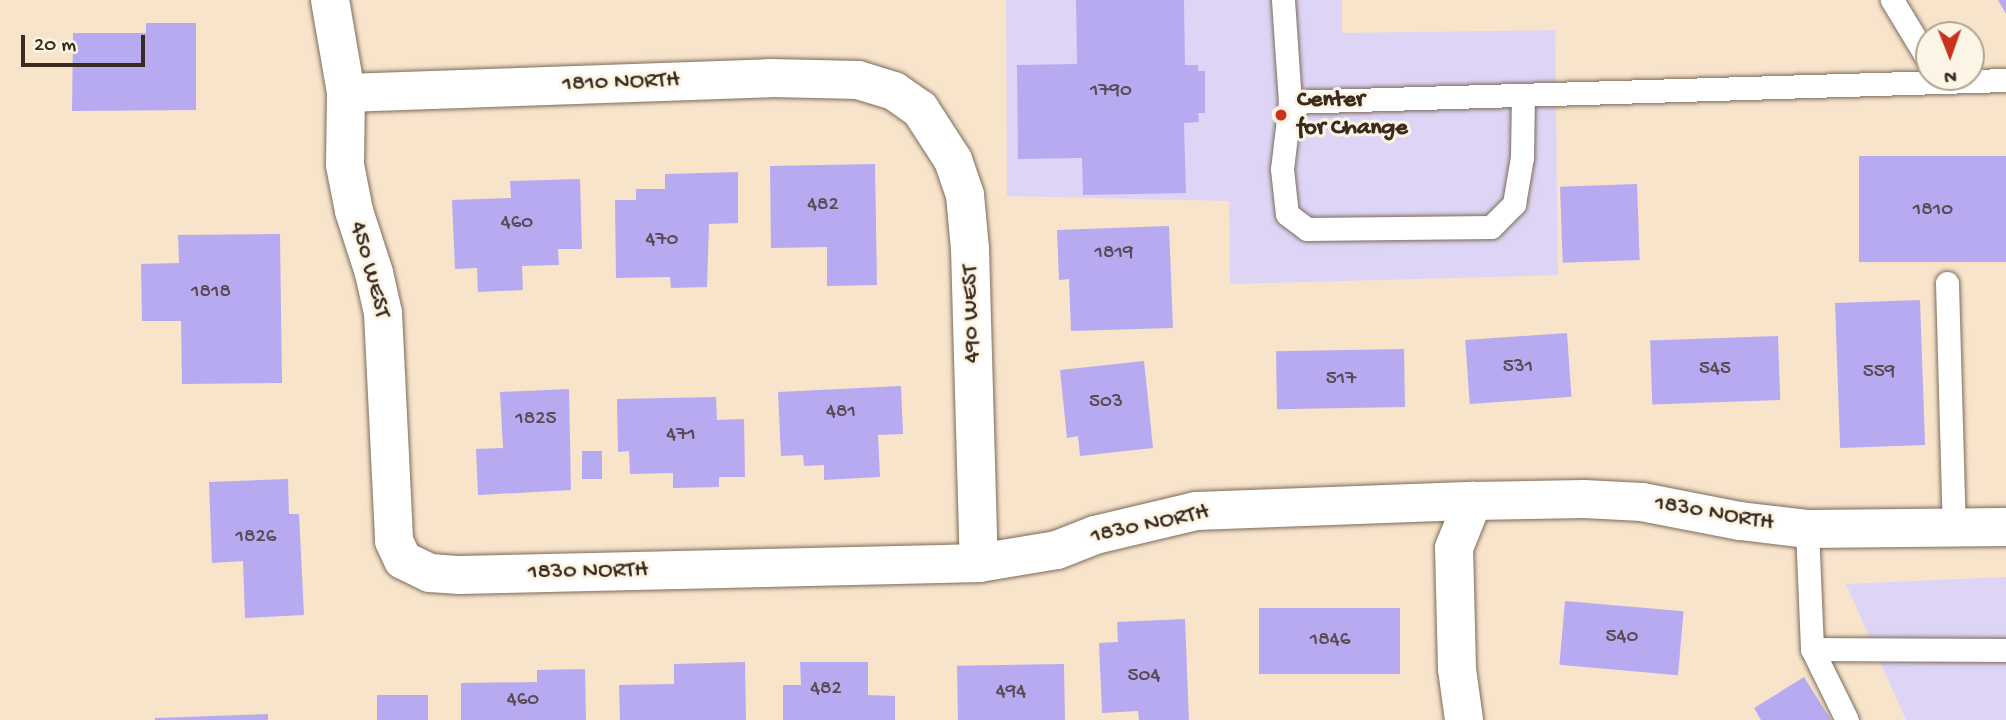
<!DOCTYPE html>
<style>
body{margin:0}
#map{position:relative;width:2006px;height:720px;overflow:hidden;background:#f7e4cb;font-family:"Gochi Hand",sans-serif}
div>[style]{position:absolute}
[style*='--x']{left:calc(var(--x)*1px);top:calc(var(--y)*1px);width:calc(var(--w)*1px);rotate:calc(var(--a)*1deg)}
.built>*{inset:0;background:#ded5f6}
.building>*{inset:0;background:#b7aaf1;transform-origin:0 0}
.roads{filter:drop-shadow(0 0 2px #7d6b5b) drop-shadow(0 0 2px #7d6b5b)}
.lane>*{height:23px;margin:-11.5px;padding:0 11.5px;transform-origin:11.5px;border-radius:11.5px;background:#fff}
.street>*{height:38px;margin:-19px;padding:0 19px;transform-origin:19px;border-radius:19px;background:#fff}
.dots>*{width:19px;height:19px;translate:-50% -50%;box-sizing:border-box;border:4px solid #fcf5e5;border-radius:50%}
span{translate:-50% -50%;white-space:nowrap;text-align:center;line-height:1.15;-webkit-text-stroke:6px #fcf5e5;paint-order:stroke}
.number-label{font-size:21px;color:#5a4a53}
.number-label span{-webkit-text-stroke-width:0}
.street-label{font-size:24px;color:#3b2a1e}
.poi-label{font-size:24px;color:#3b2a1e;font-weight:700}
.left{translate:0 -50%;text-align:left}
.north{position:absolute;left:1915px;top:21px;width:70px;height:70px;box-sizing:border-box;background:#fcf5e5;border:2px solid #afa495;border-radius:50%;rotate:179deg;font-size:19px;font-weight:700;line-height:28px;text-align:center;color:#3b2a1e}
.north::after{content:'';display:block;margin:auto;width:24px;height:32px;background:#c8321e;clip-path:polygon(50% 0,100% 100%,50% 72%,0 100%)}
.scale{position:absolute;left:21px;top:35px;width:124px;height:32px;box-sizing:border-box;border:4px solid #3b2a1e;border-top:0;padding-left:9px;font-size:21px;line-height:24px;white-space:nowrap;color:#3b2a1e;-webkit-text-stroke:5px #fcf5e5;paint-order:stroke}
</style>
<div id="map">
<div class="built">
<i style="clip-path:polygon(1006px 0,1342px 0,1342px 33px,1555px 30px,1558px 275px,1230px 284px,1229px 201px,1007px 196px)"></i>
<i style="clip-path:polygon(2006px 577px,2006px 720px,1906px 720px,1846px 584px)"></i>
</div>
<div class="building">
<i style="clip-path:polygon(1076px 0,1184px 0,1185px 65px,1198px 65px,1198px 71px,1205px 71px,1205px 113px,1198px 113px,1199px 122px,1184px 123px,1186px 193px,1083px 195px,1082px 158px,1018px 159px,1017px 65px,1077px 64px)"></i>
<i style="clip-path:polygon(1998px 0,2006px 0,2006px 14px)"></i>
<i style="clip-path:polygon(146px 23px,196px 23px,196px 110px,72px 111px,73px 33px,146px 33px)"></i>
<i style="left:2006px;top:156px;width:106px;height:147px;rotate:90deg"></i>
<i style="clip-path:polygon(875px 164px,877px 285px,827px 286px,827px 247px,771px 248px,770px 166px)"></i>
<i style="clip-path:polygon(738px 172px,738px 223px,709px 224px,707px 287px,671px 288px,670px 277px,616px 278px,615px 200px,636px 200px,636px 189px,665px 189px,665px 174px)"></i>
<i style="clip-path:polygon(580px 179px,582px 249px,558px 249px,559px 265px,522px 266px,523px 290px,478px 292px,477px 268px,455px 269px,452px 200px,511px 198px,510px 181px)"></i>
<i style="left:1637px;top:184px;width:76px;height:77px;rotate:88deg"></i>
<i style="clip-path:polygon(1169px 226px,1173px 328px,1071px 331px,1069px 279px,1059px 280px,1057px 230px)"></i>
<i style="clip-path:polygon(280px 234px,282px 383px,182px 384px,181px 321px,142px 321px,141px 264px,179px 263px,178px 235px)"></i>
<i style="left:1920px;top:300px;width:145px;height:85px;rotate:88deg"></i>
<i style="left:1567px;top:333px;width:64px;height:102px;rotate:86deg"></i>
<i style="left:1778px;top:336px;width:64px;height:128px;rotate:88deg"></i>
<i style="left:1404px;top:349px;width:58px;height:128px;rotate:89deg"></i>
<i style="clip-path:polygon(1144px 361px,1153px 448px,1080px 456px,1078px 436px,1067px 438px,1060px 370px)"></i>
<i style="clip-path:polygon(901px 386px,903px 434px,878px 435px,880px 477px,824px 480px,824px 465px,804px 466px,803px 455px,781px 456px,778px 392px)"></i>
<i style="clip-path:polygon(569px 389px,571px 490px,478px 495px,476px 449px,503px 448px,500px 392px)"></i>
<i style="clip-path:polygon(716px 397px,717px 420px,744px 419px,745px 477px,719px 477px,719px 487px,673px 488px,673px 473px,630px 474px,629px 451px,618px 452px,617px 399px)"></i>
<i style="left:602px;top:451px;width:28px;height:20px;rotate:90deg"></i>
<i style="clip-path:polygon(288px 479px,289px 514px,299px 514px,304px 615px,245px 618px,243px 561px,212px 563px,209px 482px)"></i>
<i style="left:1565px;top:601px;width:119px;height:64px;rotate:5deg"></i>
<i style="left:1259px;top:608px;width:141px;height:66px"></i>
<i style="clip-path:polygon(1185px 619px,1189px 720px,1139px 720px,1138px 711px,1102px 713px,1099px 643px,1118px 642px,1117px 622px)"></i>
<i style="clip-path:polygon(745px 662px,746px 720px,620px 720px,619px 685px,674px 684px,674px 664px)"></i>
<i style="clip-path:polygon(800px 662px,868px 662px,868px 695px,895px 696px,895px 720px,783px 720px,783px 685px,801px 685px)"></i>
<i style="left:1064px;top:664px;width:56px;height:107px;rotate:89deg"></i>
<i style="clip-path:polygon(585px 669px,586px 720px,461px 720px,461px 683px,537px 682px,537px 670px)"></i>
<i style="clip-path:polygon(1804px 677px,1831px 720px,1761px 720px,1754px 708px)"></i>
<i style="left:428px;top:695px;width:25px;height:51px;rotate:90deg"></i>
<i style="clip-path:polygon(268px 714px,268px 720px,155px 720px,155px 718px)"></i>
</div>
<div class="roads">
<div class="lane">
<i style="--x:1283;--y:0;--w:102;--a:86.1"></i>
<i style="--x:1290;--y:102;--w:716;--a:-1.76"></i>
<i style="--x:1892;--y:0;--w:71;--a:58.8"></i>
<i style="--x:1290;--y:102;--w:67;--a:96.8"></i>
<i style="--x:1282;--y:169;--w:45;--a:83.7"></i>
<i style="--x:1287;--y:214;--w:25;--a:37"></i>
<i style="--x:1307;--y:229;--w:184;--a:-0.6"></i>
<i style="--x:1491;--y:227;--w:33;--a:-45"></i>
<i style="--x:1514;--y:204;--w:48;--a:-80.3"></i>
<i style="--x:1522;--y:157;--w:62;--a:-89.1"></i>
<i style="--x:1947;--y:283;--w:246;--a:88.4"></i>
<i style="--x:1807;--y:529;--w:120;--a:87.6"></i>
<i style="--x:1812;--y:649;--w:79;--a:63.8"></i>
<i style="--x:1812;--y:649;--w:194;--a:0.3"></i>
</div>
<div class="street">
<i style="--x:330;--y:0;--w:94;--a:80.2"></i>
<i style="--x:346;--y:93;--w:72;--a:90.8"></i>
<i style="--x:345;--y:165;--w:47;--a:78.9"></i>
<i style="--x:354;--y:211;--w:65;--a:72.1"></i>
<i style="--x:374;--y:273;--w:41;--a:77.3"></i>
<i style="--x:383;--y:313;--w:228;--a:87.2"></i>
<i style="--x:394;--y:541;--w:21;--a:65"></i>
<i style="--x:403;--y:560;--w:30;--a:26"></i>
<i style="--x:430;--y:573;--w:30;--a:4"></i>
<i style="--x:460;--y:575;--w:519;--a:-1.32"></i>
<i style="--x:979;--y:563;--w:79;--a:-9.5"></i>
<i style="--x:1057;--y:550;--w:41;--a:-21.5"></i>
<i style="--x:1095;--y:535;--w:104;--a:-13.4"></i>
<i style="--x:1196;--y:511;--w:277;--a:-2.1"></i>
<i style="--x:1473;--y:501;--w:111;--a:-1"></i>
<i style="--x:1584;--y:499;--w:58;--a:3"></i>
<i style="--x:1642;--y:502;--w:100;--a:11"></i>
<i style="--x:1740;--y:521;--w:67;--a:6.8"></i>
<i style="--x:1807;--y:529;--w:199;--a:-0.6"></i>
<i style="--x:346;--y:93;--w:424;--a:-2"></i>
<i style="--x:770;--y:78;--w:88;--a:1.3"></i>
<i style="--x:858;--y:80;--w:38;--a:17"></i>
<i style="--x:894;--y:91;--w:32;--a:35"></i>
<i style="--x:920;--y:109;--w:61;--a:57.1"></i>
<i style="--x:953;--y:160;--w:37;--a:71"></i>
<i style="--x:965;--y:195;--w:54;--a:84.7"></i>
<i style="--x:970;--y:249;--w:314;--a:88.4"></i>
<i style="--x:1464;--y:720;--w:51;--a:-97.8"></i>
<i style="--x:1457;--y:669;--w:121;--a:-91.4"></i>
<i style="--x:1454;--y:548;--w:51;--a:-68"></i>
</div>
</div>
<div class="dots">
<i style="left:1281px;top:115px;background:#c8321e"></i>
</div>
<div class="number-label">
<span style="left:1111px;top:92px">1790</span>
<span style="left:823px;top:206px">482</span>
<span style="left:1933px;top:211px">1810</span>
<span style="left:517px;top:224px">460</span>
<span style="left:662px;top:241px">470</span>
<span style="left:1114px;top:254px">1819</span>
<span style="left:211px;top:293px">1818</span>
<span style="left:1518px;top:368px">531</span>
<span style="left:1715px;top:370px">545</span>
<span style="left:1879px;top:373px">559</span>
<span style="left:1341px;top:380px">517</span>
<span style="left:1106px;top:403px">503</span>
<span style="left:841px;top:413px">481</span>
<span style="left:536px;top:420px">1825</span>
<span style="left:681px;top:436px">471</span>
<span style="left:256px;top:538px">1826</span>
<span style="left:1622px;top:638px">540</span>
<span style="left:1330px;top:641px">1846</span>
<span style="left:1144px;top:677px">504</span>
<span style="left:826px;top:690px">482</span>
<span style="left:1011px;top:693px">494</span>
<span style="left:523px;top:701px">460</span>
</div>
<div class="street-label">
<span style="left:621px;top:83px;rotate:-2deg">1810 NORTH</span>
<span style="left:369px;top:270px;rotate:75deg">450 WEST</span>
<span style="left:972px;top:314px;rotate:-91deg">490 WEST</span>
<span style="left:1714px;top:514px;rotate:10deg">1830 NORTH</span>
<span style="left:1150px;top:525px;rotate:-12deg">1830 NORTH</span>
<span style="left:588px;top:572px;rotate:-1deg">1830 NORTH</span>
</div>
<div class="poi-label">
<span class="left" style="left:1297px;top:115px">Center<br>for Change</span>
</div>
<div class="north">N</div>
<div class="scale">20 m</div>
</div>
